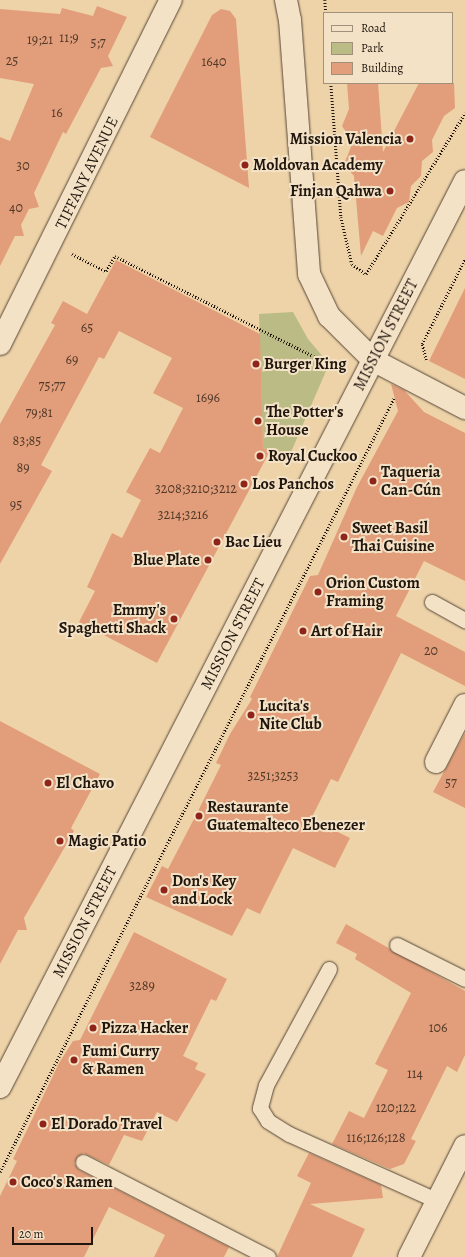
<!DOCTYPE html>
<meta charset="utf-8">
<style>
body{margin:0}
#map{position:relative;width:465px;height:1257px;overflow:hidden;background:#eed3a9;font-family:Alegreya,serif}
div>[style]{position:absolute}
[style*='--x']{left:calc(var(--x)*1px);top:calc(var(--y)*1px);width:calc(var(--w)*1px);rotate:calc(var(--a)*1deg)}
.green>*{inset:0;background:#bbbb86}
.building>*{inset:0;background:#e29e7a}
.path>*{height:2.5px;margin-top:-1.25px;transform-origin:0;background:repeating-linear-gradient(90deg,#22170e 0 1px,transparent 0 3px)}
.roads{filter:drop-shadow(0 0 1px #554635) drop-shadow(0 0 1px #554635)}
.service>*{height:15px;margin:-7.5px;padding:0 7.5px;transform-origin:7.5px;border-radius:7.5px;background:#f4e2c7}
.minor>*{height:22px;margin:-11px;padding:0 11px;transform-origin:11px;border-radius:11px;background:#f4e2c7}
.tertiary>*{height:22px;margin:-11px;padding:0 11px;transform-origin:11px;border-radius:11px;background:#f4e2c7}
.secondary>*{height:22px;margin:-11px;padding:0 11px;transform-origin:11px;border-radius:11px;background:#f4e2c7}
.dots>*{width:11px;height:11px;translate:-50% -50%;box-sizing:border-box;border:2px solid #f4e2c7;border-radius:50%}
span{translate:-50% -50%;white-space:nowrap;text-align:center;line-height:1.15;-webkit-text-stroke:4px #f4e2c7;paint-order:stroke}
.number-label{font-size:14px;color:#523929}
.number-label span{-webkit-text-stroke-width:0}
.poi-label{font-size:16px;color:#22170e;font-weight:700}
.right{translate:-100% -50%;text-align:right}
.left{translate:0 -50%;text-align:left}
.street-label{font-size:16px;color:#22170e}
.legend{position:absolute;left:323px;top:12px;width:130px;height:72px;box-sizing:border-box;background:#f4e2c7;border:1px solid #a0917d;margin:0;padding:5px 7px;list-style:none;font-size:12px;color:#22170e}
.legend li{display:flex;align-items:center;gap:8px;height:20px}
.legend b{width:20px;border:1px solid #a0917d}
.scale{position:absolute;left:12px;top:1227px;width:81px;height:18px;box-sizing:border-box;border:2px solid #22170e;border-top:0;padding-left:5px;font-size:12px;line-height:14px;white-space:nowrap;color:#22170e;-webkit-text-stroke:3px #f4e2c7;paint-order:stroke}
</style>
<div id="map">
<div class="green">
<i style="clip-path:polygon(293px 312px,308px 339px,329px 364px,288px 459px,263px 448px,259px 314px)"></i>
</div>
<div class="building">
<i style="clip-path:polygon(97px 6px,127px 17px,108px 56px,113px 66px,101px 68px,66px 134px,63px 132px,34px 193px,39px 207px,29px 209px,21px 225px,24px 236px,15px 236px,0 266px,0 137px,10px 141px,34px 84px,0 78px,0 9px,60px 14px,62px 8px,93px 16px)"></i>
<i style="clip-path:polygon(221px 9px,230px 11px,236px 19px,249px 188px,150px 137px,212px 15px)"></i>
<i style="clip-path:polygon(347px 83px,378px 83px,383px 152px,419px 83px,454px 83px,455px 108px,444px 116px,432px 140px,433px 152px,422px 161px,421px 176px,411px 186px,409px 202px,397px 208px,383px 236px,373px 231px,361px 256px,354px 176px,344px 164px,353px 142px,342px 126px,349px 109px)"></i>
<i style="clip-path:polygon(116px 260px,260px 334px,263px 448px,270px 451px,157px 663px,79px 622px,95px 591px,87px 587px,112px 533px,122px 538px,141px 500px,126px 492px,150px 448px,160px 453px,183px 408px,153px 393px,172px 358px,119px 331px,104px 359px,99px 357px,41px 465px,52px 471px,0 564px,0 424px,55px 325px,51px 323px,63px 301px,87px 314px)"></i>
<i style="clip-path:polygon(465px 288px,465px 379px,429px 361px)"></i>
<i style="clip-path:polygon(391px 384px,404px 390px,424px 412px,465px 433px,465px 581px,424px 561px,396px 616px,465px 652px,465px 686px,401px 653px,338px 782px,331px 779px,311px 819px,350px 838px,335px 868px,293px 848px,260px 914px,247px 908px,232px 936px,146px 897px,162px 866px,168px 869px,196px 815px,221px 765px,216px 763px,230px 734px,252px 699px,250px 697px,310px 576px,318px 575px,357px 487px,398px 411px)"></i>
<i style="clip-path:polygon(0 721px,100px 774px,71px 828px,74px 831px,24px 918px,27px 930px,18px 930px,0 964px)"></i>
<i style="clip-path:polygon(465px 733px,465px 808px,433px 792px)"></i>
<i style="clip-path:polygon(346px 924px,465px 991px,465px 1055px,457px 1072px,447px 1066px,411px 1139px,416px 1141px,404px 1164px,390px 1169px,332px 1144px,349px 1111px,364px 1118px,388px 1070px,375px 1064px,411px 993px,355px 959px,357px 954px,336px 943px)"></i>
<i style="clip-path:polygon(134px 932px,227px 979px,216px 1001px,211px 999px,183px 1056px,198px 1063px,195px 1069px,206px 1074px,177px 1122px,157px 1112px,142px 1141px,124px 1135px,109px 1165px,83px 1153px,74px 1163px,79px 1170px,229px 1247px,224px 1257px,154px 1257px,165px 1235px,109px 1207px,84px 1257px,0 1257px,0 1196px,17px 1161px,13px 1159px,59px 1063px,73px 1041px,80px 1040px)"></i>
<i style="clip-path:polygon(309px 1153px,381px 1185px,383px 1198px,310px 1204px,365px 1229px,352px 1257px,277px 1257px,311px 1183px,297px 1176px)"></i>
</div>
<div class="path">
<i style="--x:325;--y:0;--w:13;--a:86"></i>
<i style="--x:331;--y:83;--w:134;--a:85.7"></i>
<i style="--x:341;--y:217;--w:48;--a:76.8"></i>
<i style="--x:352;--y:264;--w:17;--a:36"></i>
<i style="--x:366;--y:274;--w:189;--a:-58.4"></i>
<i style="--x:72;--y:254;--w:38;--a:27"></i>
<i style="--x:106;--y:271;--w:17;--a:-59"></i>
<i style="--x:115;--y:256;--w:240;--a:26.8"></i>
<i style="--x:426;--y:360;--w:16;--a:-104"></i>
<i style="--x:422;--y:344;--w:95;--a:-63.2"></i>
<i style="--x:0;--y:1172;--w:869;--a:-63.02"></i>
</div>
<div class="roads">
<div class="service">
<i style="--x:432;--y:602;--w:38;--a:29"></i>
<i style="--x:397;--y:945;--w:76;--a:26.6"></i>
<i style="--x:329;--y:969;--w:132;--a:118.5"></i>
<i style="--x:266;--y:1085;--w:24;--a:105"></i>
<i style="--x:260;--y:1108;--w:15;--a:58"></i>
<i style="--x:268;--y:1121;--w:25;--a:32"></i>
<i style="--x:289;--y:1134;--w:163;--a:24.2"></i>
<i style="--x:83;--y:1162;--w:208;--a:27.2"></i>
</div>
<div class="minor">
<i style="--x:0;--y:344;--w:384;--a:-63.6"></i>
<i style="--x:373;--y:360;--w:104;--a:27.6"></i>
<i style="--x:436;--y:762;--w:64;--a:-63"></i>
<i style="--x:409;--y:1257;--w:124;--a:-63.2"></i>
</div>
<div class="tertiary">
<i style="--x:286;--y:0;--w:20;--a:79"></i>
<i style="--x:290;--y:20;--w:255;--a:85.7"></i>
<i style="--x:309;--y:274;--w:47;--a:64.5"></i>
<i style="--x:329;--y:316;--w:62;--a:45"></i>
</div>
<div class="secondary">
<i style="--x:0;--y:1087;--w:1018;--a:-62.83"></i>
</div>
</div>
<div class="dots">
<i style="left:410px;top:139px;background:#8f2418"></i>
<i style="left:245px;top:165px;background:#8f2418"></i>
<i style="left:390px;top:191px;background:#8f2418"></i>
<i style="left:256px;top:364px;background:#8f2418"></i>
<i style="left:258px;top:421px;background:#8f2418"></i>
<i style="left:260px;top:456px;background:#8f2418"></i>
<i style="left:373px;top:481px;background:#8f2418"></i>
<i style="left:244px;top:484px;background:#8f2418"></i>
<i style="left:344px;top:537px;background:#8f2418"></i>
<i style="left:217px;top:542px;background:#8f2418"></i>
<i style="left:208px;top:560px;background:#8f2418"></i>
<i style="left:318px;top:592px;background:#8f2418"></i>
<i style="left:174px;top:619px;background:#8f2418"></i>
<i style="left:303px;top:631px;background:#8f2418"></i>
<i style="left:251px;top:715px;background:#8f2418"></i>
<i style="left:48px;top:783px;background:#8f2418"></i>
<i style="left:199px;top:816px;background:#8f2418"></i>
<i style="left:60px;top:841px;background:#8f2418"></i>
<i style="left:164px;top:890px;background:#8f2418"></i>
<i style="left:93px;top:1028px;background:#8f2418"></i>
<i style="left:74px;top:1060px;background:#8f2418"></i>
<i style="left:43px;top:1124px;background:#8f2418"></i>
<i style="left:13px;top:1182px;background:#8f2418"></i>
</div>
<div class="number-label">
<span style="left:69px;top:38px">11;9</span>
<span style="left:40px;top:40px">19;21</span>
<span style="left:98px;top:43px">5;7</span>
<span style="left:12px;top:61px">25</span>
<span style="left:214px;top:62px">1640</span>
<span style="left:57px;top:113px">16</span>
<span style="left:23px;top:166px">30</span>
<span style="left:16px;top:208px">40</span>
<span style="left:87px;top:328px">65</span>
<span style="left:72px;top:360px">69</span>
<span style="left:52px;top:386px">75;77</span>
<span style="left:208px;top:398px">1696</span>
<span style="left:39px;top:413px">79;81</span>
<span style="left:27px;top:441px">83;85</span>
<span style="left:23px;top:468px">89</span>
<span style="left:196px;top:489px">3208;3210;3212</span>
<span style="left:16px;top:505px">95</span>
<span style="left:183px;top:515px">3214;3216</span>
<span style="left:431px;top:651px">20</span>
<span style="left:273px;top:776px">3251;3253</span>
<span style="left:451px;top:783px">57</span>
<span style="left:142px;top:986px">3289</span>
<span style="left:438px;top:1028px">106</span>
<span style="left:415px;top:1074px">114</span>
<span style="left:396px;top:1108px">120;122</span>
<span style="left:376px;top:1138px">116;126;128</span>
</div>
<div class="poi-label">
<span class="right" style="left:402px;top:139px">Mission Valencia</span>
<span class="left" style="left:253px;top:165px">Moldovan Academy</span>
<span class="right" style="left:382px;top:191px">Finjan Qahwa</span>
<span class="left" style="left:264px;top:364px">Burger King</span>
<span class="left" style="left:266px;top:421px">The Potter's<br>House</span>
<span class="left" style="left:268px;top:456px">Royal Cuckoo</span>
<span class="left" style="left:381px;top:481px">Taqueria<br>Can-Cún</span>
<span class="left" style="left:252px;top:484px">Los Panchos</span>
<span class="left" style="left:352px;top:537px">Sweet Basil<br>Thai Cuisine</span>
<span class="left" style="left:225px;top:542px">Bac Lieu</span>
<span class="right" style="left:200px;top:560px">Blue Plate</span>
<span class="left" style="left:326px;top:592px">Orion Custom<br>Framing</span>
<span class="right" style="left:166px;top:619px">Emmy's<br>Spaghetti Shack</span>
<span class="left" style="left:311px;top:631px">Art of Hair</span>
<span class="left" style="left:259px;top:715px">Lucita's<br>Nite Club</span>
<span class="left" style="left:56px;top:783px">El Chavo</span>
<span class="left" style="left:207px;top:816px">Restaurante<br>Guatemalteco Ebenezer</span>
<span class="left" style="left:68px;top:841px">Magic Patio</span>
<span class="left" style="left:172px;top:890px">Don's Key<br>and Lock</span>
<span class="left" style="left:101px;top:1028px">Pizza Hacker</span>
<span class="left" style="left:82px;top:1060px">Fumi Curry<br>&amp; Ramen</span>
<span class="left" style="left:51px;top:1124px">El Dorado Travel</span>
<span class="left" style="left:21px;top:1182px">Coco's Ramen</span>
</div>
<div class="street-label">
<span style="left:87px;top:173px;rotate:-64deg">TIFFANY AVENUE</span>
<span style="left:386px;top:335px;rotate:-63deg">MISSION STREET</span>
<span style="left:233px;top:634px;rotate:-63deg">MISSION STREET</span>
<span style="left:85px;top:922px;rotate:-63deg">MISSION STREET</span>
</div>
<ul class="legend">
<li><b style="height:5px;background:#f4e2c7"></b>Road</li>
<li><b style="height:11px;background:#bbbb86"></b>Park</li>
<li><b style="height:11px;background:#e29e7a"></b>Building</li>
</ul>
<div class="scale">20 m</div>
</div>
